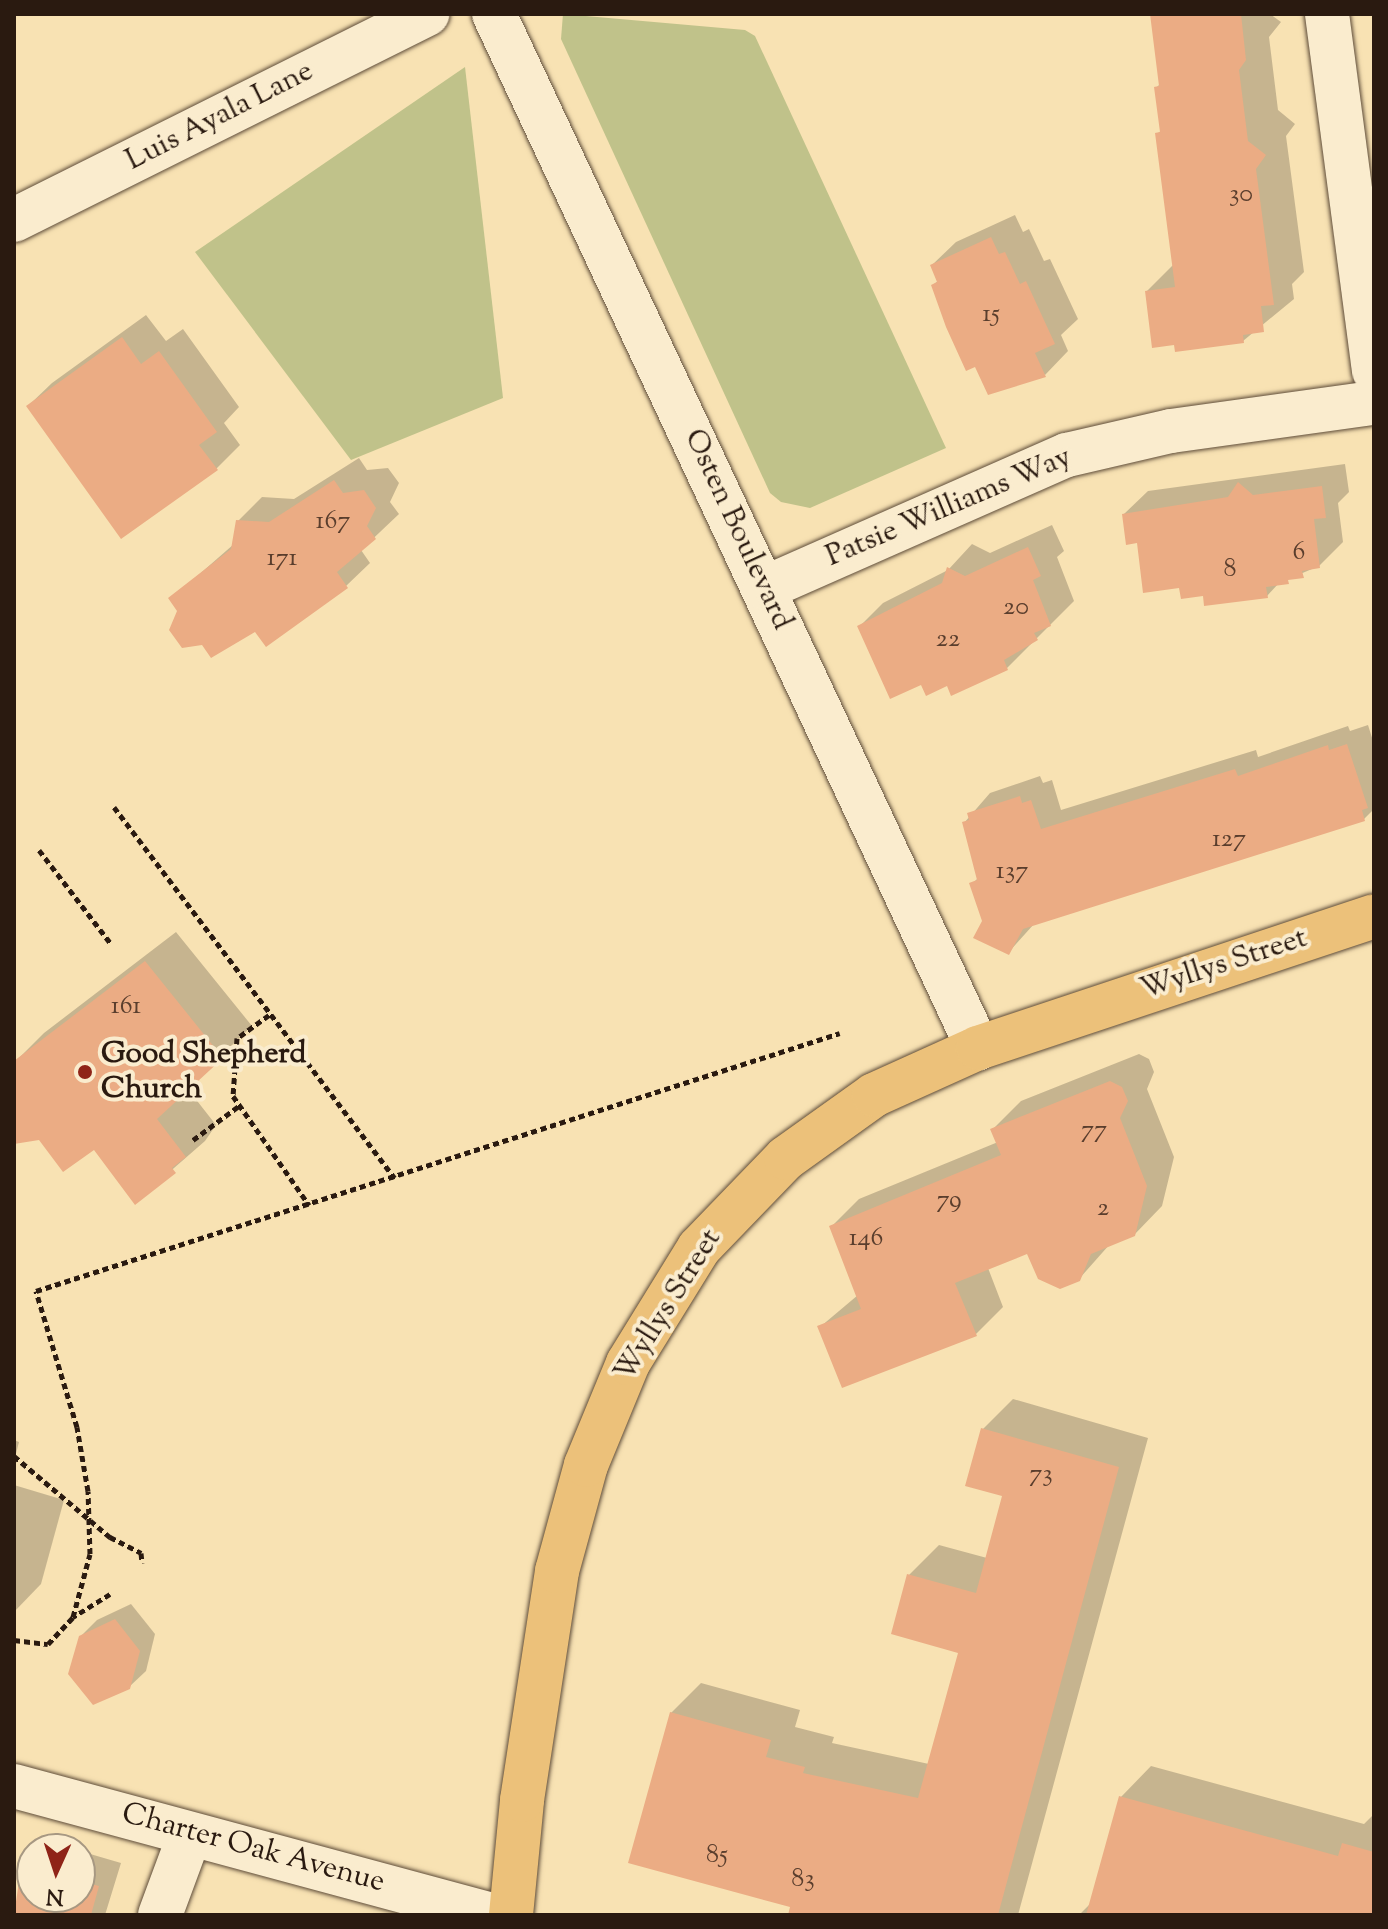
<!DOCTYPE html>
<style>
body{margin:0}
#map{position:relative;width:1388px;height:1929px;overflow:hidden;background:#f8e2b3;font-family:"Sorts Mill Goudy",serif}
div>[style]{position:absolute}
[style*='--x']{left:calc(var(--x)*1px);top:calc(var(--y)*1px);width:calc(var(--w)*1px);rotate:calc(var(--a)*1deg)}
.green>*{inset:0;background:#c0c28a}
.shadow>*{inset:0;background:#0003}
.building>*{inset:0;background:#ebac84}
.path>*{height:5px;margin-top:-2.5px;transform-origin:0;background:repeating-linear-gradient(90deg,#2a1a10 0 6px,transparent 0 10px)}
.roads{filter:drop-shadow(0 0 2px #5e4c39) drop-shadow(0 0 2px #5e4c39)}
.minor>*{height:44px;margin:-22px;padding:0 22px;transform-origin:22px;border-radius:22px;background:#faecce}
.tertiary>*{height:44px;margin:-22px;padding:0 22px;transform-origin:22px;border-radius:22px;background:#faecce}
.primary>*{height:44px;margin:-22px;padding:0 22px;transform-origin:22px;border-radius:22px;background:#ecc17a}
.dots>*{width:22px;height:22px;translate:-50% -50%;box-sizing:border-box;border:4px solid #faecce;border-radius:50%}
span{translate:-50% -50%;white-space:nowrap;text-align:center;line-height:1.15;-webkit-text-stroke:8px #faecce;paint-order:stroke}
.number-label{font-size:26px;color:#5a3e2d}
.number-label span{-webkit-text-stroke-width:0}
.street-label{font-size:30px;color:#2a1a10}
.poi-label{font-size:30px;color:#2a1a10;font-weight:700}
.left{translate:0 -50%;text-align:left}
.frame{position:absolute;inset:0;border:16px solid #2a1a10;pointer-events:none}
.north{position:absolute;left:16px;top:1833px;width:80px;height:80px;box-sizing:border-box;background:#faecce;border:2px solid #a79882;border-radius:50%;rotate:183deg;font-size:22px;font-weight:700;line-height:32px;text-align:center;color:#2a1a10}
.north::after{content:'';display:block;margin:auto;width:28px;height:36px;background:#8f2418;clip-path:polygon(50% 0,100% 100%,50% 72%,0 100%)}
</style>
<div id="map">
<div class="green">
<i style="clip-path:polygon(563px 14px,745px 30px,755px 36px,946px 448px,810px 508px,781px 502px,770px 493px,561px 39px)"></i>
<i style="clip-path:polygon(465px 67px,503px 398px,351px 460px,195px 252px)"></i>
</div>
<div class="shadow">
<i style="clip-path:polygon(1152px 14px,1270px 14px,1281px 22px,1269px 37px,1278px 110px,1295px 124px,1286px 136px,1304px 272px,1292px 284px,1294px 299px,1243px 341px,1147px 291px,1174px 264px,1157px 134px,1162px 130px,1156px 88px,1161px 83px)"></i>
<i style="clip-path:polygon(1015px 215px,1023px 232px,1029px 229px,1044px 261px,1050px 259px,1078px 319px,1061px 335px,1068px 351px,1045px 375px,933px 285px,939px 280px,932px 265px,956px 242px)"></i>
<i style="clip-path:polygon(146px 315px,166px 341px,183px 329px,239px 407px,224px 423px,240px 445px,216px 469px,28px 406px,52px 383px)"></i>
<i style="clip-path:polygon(359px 458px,367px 470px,388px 468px,399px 483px,390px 502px,399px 514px,361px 550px,370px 563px,346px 586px,256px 629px,180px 611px,171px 599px,234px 544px,238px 521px,262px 497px,294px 499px)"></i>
<i style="clip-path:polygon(1345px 464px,1349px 492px,1338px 503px,1343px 542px,1319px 566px,1279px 583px,1267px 596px,1205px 594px,1181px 586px,1139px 541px,1124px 514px,1148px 491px)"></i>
<i style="clip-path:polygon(1052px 525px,1064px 551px,1057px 557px,1074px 601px,1007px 668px,948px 684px,922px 682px,859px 627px,883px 603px,948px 570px,972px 544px,990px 553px)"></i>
<i style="clip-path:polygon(1368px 725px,1374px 744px,1374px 809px,1364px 819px,1034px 924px,1008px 953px,984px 921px,972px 884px,979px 877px,964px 823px,990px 793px,1040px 776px,1043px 783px,1052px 780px,1061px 810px,1256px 750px,1258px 757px,1348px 726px,1350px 731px)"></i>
<i style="clip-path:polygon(176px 932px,252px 1026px,187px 1088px,216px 1125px,205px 1141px,135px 1202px,94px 1147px,40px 1138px,14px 1140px,14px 1063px,44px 1033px)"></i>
<i style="clip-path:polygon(1139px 1054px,1149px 1059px,1154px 1072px,1147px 1089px,1174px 1157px,1162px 1206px,1134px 1235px,1110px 1244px,1079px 1279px,1028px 1251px,988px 1268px,1003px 1307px,975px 1335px,820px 1327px,858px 1295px,831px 1227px,859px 1199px,998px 1142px,993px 1129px,1021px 1101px)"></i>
<i style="clip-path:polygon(1013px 1399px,1148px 1438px,1018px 1915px,790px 1915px,793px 1905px,671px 1713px,701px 1683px,800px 1710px,795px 1727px,834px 1737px,832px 1743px,929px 1764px,961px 1651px,909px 1575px,939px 1545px,987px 1558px,1005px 1495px,983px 1429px)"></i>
<i style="clip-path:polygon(14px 1440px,19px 1442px,14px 1461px)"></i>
<i style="clip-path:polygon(14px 1485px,64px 1500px,41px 1584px,14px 1612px)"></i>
<i style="clip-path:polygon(131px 1604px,155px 1634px,146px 1671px,129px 1687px,80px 1637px,97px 1620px)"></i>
<i style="clip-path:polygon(1151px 1766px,1364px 1824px,1374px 1814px,1374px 1915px,1079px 1915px,1092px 1902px,1121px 1797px)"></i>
<i style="clip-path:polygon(54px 1844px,72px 1849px,49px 1849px)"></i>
<i style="clip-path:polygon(80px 1851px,121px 1863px,105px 1915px,18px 1915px,32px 1866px,32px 1897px,80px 1897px)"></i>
</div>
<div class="building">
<i style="clip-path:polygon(1150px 14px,1241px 14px,1246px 60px,1239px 70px,1248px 141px,1266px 155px,1256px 169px,1274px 305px,1261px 306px,1264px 332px,1243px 335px,1244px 343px,1175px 352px,1174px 345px,1152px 348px,1145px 291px,1175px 287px,1155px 133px,1160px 132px,1154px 87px,1159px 86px)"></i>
<i style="clip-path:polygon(991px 237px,999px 254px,1005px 252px,1020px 284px,1026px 281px,1055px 344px,1035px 353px,1046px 377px,988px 395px,975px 367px,966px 371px,946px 327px,931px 285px,937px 282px,930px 265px)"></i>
<i style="clip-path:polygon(122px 337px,141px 364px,159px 351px,217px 432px,199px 445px,218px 470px,121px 539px,26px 406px)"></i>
<i style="clip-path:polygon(334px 480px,343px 493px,364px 490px,376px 508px,367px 526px,376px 539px,337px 572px,348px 588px,266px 647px,255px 632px,211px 658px,202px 645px,182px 648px,169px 630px,177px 611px,168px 598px,231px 549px,236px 520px,269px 522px)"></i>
<i style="clip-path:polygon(1238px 482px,1253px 495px,1322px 486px,1326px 518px,1314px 519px,1320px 568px,1302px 571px,1304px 578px,1288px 580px,1289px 584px,1266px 587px,1268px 598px,1204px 606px,1203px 596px,1181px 599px,1179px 588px,1143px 593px,1137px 543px,1126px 545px,1122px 514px,1228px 497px)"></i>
<i style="clip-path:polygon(1028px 547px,1041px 576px,1033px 580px,1051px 626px,1034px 633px,1038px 640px,1004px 660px,1008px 670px,951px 696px,947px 686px,926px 696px,921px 685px,890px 699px,857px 626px,942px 583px,947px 567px,965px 576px)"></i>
<i style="clip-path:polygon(1347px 744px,1368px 808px,1362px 810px,1365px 821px,1023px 929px,1009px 955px,973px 938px,982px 921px,969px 883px,977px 880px,962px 822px,969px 820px,967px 813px,1020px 796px,1022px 803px,1031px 800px,1041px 829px,1235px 769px,1238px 776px,1328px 745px,1329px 750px)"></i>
<i style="clip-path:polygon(145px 961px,223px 1058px,157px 1119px,186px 1157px,172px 1168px,176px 1173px,135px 1205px,94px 1150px,63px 1172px,39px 1140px,14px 1144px,14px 1061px)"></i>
<i style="clip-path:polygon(1110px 1081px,1122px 1087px,1128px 1101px,1120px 1118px,1147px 1186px,1135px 1236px,1091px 1254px,1080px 1281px,1060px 1289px,1038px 1279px,1027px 1254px,955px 1283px,977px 1336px,842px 1388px,817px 1326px,861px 1309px,829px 1226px,1001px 1155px,990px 1129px)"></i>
<i style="clip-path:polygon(981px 1428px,1119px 1467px,998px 1915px,788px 1915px,790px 1907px,628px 1863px,670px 1712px,771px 1740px,766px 1757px,805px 1767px,803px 1773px,918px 1798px,958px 1653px,891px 1634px,907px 1574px,976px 1593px,1002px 1496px,965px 1486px)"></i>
<i style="clip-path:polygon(115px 1619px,140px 1651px,130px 1689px,93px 1705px,68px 1674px,79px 1636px)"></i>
<i style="clip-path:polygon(1119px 1796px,1338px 1856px,1342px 1843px,1374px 1852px,1374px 1915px,1086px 1915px)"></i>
<i style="clip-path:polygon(29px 1867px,32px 1897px,80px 1897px,80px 1881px,99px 1886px,91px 1915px,14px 1915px,21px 1868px)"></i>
</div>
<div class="path">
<i style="--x:114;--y:807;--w:465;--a:52.9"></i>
<i style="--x:39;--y:850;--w:118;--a:52.5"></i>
<i style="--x:269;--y:1015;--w:39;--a:144"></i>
<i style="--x:237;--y:1038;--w:58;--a:93.9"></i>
<i style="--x:233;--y:1096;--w:133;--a:55.1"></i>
<i style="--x:193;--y:1140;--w:57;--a:-36.5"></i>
<i style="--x:14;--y:1456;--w:126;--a:40.2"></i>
<i style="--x:110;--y:1537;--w:35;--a:27"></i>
<i style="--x:141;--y:1553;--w:10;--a:84"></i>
<i style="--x:110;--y:1594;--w:44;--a:148.1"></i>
<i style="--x:73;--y:1617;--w:65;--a:-74.9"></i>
<i style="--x:90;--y:1554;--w:63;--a:-91.8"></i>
<i style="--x:88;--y:1491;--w:65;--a:-99.8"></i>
<i style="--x:77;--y:1427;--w:142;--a:-106.8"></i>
<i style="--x:36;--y:1291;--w:844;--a:-17.79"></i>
<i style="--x:14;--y:1640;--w:34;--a:7"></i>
<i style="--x:48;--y:1644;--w:37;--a:-47"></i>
</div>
<div class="roads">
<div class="minor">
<i style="--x:494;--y:14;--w:1142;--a:64.92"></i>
<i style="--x:1327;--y:14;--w:360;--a:82.5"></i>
<i style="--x:14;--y:220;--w:462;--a:-26.5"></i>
<i style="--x:765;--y:588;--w:330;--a:-23.8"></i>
<i style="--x:1067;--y:455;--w:107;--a:-13"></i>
<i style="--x:1171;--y:431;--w:205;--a:-7.9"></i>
</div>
<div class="tertiary">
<i style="--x:14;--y:1786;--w:494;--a:15.1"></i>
<i style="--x:160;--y:1915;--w:86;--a:-69.7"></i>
</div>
<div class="primary">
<i style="--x:511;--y:1915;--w:116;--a:-84.5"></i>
<i style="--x:522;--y:1800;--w:232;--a:-81.3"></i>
<i style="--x:557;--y:1571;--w:110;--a:-74.7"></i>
<i style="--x:586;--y:1465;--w:110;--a:-67.6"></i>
<i style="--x:628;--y:1363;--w:135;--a:-58.3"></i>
<i style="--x:699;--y:1248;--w:125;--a:-46"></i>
<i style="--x:786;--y:1158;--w:108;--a:-35.6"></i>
<i style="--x:874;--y:1095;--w:114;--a:-24.3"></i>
<i style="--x:978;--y:1048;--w:417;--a:-18.4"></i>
</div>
</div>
<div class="dots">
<i style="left:85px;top:1072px;background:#8f2418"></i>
</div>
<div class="number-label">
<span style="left:1241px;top:195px">30</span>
<span style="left:991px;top:315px">15</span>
<span style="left:333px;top:522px">167</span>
<span style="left:1299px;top:553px">6</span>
<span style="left:282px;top:559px">171</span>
<span style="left:1230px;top:570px">8</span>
<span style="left:1016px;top:608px">20</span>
<span style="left:948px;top:640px">22</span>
<span style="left:1229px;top:840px">127</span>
<span style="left:1012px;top:872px">137</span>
<span style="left:126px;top:1007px">161</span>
<span style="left:1094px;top:1131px">77</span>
<span style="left:949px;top:1201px">79</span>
<span style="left:1103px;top:1209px">2</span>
<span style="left:866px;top:1239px">146</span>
<span style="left:1041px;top:1475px">73</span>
<span style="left:717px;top:1856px">85</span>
<span style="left:803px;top:1880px">83</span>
</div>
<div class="street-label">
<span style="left:220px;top:117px;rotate:-27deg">Luis Ayala Lane</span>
<span style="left:949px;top:508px;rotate:-23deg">Patsie Williams Way</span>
<span style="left:737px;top:530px;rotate:65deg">Osten Boulevard</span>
<span style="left:1224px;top:965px;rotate:-18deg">Wyllys Street</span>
<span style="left:669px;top:1306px;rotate:-58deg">Wyllys Street</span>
<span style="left:253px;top:1849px;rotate:15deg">Charter Oak Avenue</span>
</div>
<div class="poi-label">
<span class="left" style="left:101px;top:1072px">Good Shepherd<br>Church</span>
</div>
<div class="frame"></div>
<div class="north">N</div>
</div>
